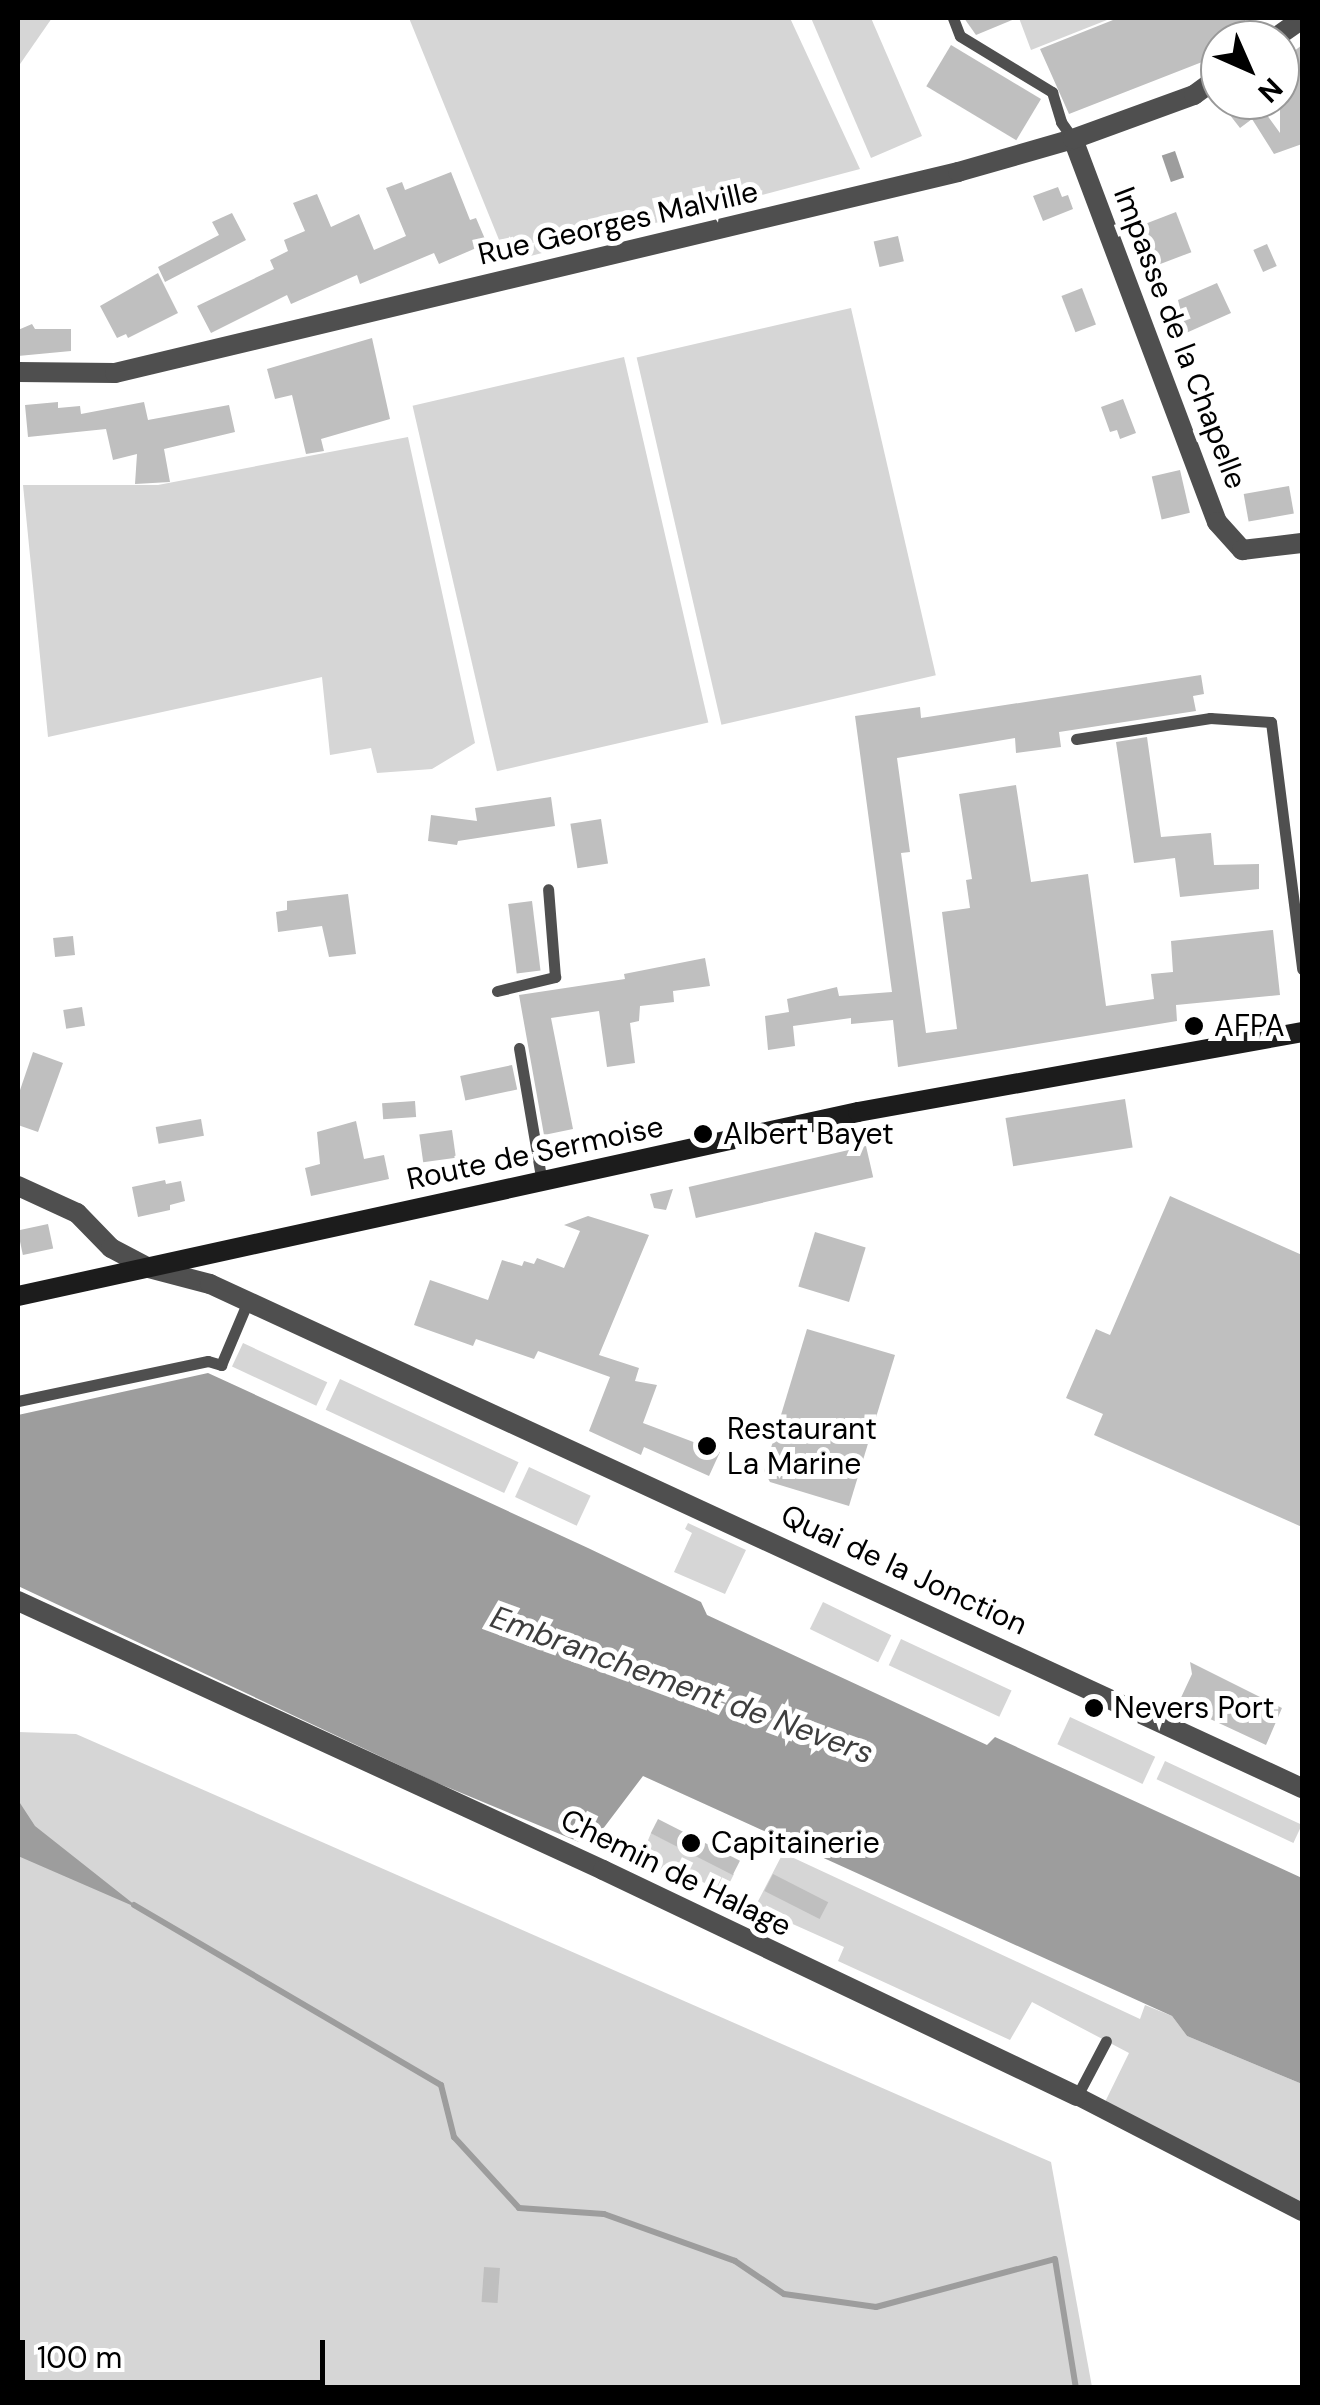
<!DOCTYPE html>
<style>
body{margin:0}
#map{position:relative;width:1320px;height:2405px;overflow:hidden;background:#fff;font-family:"DM Sans",sans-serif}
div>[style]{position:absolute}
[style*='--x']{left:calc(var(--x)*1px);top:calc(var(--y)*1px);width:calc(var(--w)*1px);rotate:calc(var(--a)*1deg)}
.green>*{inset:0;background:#d6d6d6;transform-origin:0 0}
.water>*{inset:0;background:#9d9d9d;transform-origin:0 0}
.stream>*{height:6px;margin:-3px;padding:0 3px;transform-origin:3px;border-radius:3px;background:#9d9d9d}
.building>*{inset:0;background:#bfbfbf;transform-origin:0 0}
.service>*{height:11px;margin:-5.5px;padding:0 5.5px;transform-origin:5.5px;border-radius:5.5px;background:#4f4f4f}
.pedestrian>*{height:18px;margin:-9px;padding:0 9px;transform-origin:9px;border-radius:9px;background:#4f4f4f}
.minor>*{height:20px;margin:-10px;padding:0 10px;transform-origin:10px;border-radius:10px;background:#4f4f4f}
.secondary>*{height:20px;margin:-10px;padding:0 10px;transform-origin:10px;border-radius:10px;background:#1c1c1c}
.dots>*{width:28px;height:28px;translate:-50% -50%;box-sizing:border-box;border:5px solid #fff;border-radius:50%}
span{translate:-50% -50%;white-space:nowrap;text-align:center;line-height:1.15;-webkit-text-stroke:10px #fff;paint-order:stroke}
.street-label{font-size:30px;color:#000}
.poi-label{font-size:30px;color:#000}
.left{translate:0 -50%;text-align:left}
.water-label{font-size:32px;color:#3e3e3e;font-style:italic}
.frame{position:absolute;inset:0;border:20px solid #000;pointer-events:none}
.north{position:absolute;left:1200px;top:20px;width:100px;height:100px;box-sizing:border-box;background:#fff;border:2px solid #999;border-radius:50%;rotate:135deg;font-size:28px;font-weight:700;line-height:40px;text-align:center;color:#000}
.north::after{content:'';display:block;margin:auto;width:35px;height:45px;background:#000;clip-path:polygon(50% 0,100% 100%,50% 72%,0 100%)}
.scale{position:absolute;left:20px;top:2340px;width:305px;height:45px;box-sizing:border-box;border:5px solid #000;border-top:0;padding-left:12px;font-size:30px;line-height:35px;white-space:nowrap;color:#000;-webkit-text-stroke:8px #fff;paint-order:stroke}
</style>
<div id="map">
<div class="green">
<i style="clip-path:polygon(18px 18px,52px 18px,18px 67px)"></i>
<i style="clip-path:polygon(409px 18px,790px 18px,860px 169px,508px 262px)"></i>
<i style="clip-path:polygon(811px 18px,871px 18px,922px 136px,871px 158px)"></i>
<i style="clip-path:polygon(1019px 18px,1112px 18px,1031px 50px)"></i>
<i style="left:851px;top:308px;width:377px;height:220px;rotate:77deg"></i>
<i style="left:624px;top:357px;width:375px;height:217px;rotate:77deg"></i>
<i style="clip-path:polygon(408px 437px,475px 743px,432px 769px,377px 773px,371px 748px,330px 755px,322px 677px,48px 737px,23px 485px,158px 485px)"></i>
<i style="left:243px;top:1343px;width:93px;height:26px;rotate:25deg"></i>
<i style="left:340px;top:1379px;width:197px;height:34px;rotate:25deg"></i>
<i style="left:529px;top:1467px;width:68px;height:33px;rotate:25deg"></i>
<i style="clip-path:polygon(688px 1523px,746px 1550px,725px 1594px,674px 1572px,692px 1533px,685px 1529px)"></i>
<i style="left:823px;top:1602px;width:76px;height:30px;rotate:26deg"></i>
<i style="left:901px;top:1639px;width:122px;height:29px;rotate:25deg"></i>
<i style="left:1070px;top:1717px;width:94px;height:30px;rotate:25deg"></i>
<i style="clip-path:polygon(18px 1732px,76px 1734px,1051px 2162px,1092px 2387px,18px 2388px)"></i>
<i style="left:1165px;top:1761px;width:151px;height:20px;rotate:25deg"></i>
<i style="clip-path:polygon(651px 1833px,734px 1874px,725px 1892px,664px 1865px,657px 1874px,637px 1867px)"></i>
<i style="clip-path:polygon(783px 1853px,1140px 2019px,1145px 2005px,1172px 2016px,1187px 2036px,1302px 2084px,1302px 2202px,1105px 2102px,1129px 2053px,1032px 2002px,1010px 2040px,838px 1961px,844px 1947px,755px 1907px)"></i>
</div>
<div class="water">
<i style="left:1175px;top:151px;width:28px;height:14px;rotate:71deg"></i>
<i style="clip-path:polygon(208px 1373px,588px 1548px,701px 1602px,707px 1615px,987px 1745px,995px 1737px,1302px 1878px,1302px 2084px,1187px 2036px,1172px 2016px,643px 1776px,593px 1842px,579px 1842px,435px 1782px,18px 1586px,18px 1415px)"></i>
<i style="clip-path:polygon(18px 1800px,35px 1826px,140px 1909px,18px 1856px)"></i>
</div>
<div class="stream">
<i style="--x:134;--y:1905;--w:356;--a:30.4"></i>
<i style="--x:441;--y:2085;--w:54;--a:76"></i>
<i style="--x:454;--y:2137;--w:96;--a:47.5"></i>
<i style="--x:519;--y:2208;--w:85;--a:4"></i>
<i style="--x:604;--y:2214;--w:139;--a:19.7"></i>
<i style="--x:735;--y:2261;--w:59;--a:34"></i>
<i style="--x:784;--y:2294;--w:93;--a:8"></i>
<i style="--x:876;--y:2307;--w:185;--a:-15"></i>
<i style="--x:1055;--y:2259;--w:131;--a:80.8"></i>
</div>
<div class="building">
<i style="clip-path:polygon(964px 18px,1017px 18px,976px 35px)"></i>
<i style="clip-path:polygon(1118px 18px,1244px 18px,1253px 40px,1220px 40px,1220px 55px,1069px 114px,1040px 49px)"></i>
<i style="left:951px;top:45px;width:105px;height:48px;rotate:31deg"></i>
<i style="clip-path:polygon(1302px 45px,1302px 144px,1274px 154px,1252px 119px,1240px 128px,1226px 110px,1239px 100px,1256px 100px,1280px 133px,1280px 62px)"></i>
<i style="clip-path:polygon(451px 172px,470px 220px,476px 218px,485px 239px,480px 242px,481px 246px,439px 264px,434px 253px,360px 284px,357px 275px,291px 304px,287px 295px,211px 333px,197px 306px,274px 269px,270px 260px,288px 251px,284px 240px,305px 231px,293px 203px,317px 194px,331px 227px,359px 214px,374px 250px,406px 236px,386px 188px,402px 182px,405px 190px)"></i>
<i style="clip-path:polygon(1058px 187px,1062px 197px,1068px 195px,1073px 209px,1043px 221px,1033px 196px)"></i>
<i style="left:1176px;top:212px;width:43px;height:34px;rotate:69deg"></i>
<i style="clip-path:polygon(232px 213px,246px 240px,165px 282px,158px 267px,219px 235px,212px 222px)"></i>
<i style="left:898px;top:236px;width:26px;height:25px;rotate:77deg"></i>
<i style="left:1267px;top:244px;width:24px;height:15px;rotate:66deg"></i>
<i style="clip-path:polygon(158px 273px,178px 313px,128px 338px,126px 334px,117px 338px,100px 306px)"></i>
<i style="clip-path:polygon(1217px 283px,1231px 313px,1186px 333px,1178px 300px)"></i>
<i style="left:1082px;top:288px;width:39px;height:22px;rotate:69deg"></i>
<i style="clip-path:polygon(32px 324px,35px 329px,71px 329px,71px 351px,18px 356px,18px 330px)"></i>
<i style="clip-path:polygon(372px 338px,390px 419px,321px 439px,324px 451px,306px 454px,292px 395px,275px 399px,267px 369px)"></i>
<i style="clip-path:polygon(1123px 399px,1136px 433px,1120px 439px,1117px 430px,1110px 432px,1101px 407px)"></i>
<i style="clip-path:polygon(58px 402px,58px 408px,80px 406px,81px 414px,144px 402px,148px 420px,229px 405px,235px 432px,164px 449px,170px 482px,135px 484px,137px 454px,113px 460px,106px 429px,28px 437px,25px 405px)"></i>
<i style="left:1180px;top:470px;width:44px;height:29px;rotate:77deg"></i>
<i style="left:1289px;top:486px;width:28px;height:46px;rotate:80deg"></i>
<i style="clip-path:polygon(1201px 675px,1204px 694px,1193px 696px,1196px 711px,1059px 732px,1061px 747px,1016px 753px,1015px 738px,897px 758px,910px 852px,901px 853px,926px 1033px,957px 1029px,942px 912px,970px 908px,966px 880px,972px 879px,959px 794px,1016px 785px,1031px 882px,1088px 874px,1106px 1006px,1154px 999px,1151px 974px,1173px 972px,1171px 941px,1273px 930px,1280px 995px,1176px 1005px,1177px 1021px,898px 1067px,893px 1020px,851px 1024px,851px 1018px,793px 1026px,795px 1046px,768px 1050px,765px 1016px,789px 1012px,787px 999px,837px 987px,839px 996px,892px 992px,855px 716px,920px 707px,921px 718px)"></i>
<i style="clip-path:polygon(1147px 737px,1161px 837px,1211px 833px,1214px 865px,1259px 864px,1259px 889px,1180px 897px,1175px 858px,1134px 863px,1116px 742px)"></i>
<i style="clip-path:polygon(551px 797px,555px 826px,458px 841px,457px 845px,428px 841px,431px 815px,477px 821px,475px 808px)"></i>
<i style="left:601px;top:819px;width:45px;height:31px;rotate:81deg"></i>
<i style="clip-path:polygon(348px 894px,356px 954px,329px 957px,322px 926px,278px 932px,276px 912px,287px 910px,287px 901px)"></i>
<i style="left:532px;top:901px;width:70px;height:24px;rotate:83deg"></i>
<i style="left:73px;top:936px;width:19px;height:20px;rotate:84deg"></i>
<i style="clip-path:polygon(705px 958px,710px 986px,673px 991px,674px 1002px,640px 1006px,639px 1021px,630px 1023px,635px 1063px,607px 1067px,599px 1011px,551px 1018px,573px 1129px,544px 1135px,519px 995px,625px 979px,624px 974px)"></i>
<i style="left:82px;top:1007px;width:19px;height:19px;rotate:81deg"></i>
<i style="clip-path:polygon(33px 1052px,63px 1063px,38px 1132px,18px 1125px,18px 1096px)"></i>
<i style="left:512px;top:1065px;width:25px;height:53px;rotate:78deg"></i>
<i style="left:1125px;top:1099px;width:49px;height:121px;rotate:81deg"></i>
<i style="left:415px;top:1101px;width:16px;height:33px;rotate:86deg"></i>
<i style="left:201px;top:1119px;width:17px;height:46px;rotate:80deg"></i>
<i style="clip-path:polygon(356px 1121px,364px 1159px,384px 1155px,389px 1179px,311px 1196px,305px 1168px,320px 1164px,317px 1132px)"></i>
<i style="left:452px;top:1130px;width:28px;height:33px;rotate:82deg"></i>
<i style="left:866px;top:1146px;width:32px;height:182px;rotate:77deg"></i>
<i style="clip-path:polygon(165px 1180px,166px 1184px,181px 1181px,185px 1201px,170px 1205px,170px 1210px,138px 1217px,132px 1187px)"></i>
<i style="clip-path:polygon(673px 1189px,666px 1210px,654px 1208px,650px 1194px)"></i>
<i style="clip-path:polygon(1170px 1196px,1302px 1255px,1302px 1527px,1094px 1435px,1103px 1414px,1066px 1398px,1096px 1329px,1110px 1335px)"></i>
<i style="clip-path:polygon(588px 1216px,649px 1235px,599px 1355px,639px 1368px,635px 1381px,657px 1385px,643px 1423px,720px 1452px,709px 1476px,644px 1447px,641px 1455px,589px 1431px,610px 1377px,538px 1351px,534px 1359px,476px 1339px,473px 1346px,414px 1325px,430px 1280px,488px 1300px,502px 1260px,522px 1266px,524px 1261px,534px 1264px,537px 1258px,564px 1268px,580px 1231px,564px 1225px)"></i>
<i style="left:48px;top:1224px;width:25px;height:31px;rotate:78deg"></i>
<i style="left:815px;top:1232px;width:53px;height:57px;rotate:17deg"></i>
<i style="clip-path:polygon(807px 1329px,895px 1355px,849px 1506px,770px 1482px,764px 1471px)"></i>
<i style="clip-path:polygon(1190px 1662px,1282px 1708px,1266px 1745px,1178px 1704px,1192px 1674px)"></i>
<i style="left:658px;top:1819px;width:92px;height:16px;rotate:27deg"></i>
<i style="left:773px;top:1874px;width:62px;height:19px;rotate:27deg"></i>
<i style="left:484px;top:2267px;width:16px;height:35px;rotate:4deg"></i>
</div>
<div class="service">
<i style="--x:953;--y:18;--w:19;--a:69"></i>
<i style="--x:960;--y:36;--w:108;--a:31.3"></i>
<i style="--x:1052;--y:92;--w:31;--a:73"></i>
<i style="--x:1061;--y:122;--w:21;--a:55"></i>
<i style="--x:1076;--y:739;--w:136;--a:-8.9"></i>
<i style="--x:1210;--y:718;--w:61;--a:3.8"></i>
<i style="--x:1271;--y:722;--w:249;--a:82.8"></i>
<i style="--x:497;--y:991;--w:60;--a:-13.6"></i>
<i style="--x:555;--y:977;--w:88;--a:-94.5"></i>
<i style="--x:519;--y:1048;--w:136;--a:80.3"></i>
<i style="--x:18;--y:1401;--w:194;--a:-11.9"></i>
<i style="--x:208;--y:1361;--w:14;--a:17"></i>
<i style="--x:221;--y:1365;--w:69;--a:-67.1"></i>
<i style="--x:1077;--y:2096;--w:62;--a:-62.2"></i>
</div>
<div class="pedestrian">
<i style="--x:1077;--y:2096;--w:253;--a:27.3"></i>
</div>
<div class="minor">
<i style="--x:1272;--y:40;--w:37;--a:-35"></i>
<i style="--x:1073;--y:139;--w:409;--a:69.4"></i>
<i style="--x:1217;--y:522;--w:38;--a:48"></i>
<i style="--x:1242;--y:550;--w:60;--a:-6.7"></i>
<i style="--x:18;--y:372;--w:97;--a:0.6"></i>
<i style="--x:115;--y:373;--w:867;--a:-13.41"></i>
<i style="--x:958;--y:172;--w:120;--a:-16"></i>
<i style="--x:1073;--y:139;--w:129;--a:-20"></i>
<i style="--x:1194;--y:95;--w:32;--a:-36"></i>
<i style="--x:18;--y:1186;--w:65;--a:24.6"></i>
<i style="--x:77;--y:1213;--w:49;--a:45.8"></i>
<i style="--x:111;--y:1248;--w:43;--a:27.8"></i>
<i style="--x:149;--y:1268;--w:63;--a:14.7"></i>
<i style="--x:210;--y:1284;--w:1203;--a:24.78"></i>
<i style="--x:18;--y:1601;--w:644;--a:24.69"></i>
<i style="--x:603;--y:1870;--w:525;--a:25.49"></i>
</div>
<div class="secondary">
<i style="--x:18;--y:1296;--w:860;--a:-12.36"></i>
<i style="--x:858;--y:1112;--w:451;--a:-10.2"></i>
</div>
<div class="dots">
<i style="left:1194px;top:1026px;background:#000"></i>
<i style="left:703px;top:1134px;background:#000"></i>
<i style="left:707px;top:1446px;background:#000"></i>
<i style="left:1094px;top:1708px;background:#000"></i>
<i style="left:691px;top:1843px;background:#000"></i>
</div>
<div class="street-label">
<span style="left:618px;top:223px;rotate:-13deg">Rue Georges Malville</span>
<span style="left:1180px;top:338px;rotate:69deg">Impasse de la Chapelle</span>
<span style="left:535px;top:1153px;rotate:-12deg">Route de Sermoise</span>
<span style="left:904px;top:1570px;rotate:25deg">Quai de la Jonction</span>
<span style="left:676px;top:1873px;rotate:26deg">Chemin de Halage</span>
</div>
<div class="poi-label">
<span class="left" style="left:1214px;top:1026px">AFPA</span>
<span class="left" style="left:723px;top:1134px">Albert Bayet</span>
<span class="left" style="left:727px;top:1446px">Restaurant<br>La Marine</span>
<span class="left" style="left:1114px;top:1708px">Nevers Port</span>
<span class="left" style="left:711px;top:1843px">Capitainerie</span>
</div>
<div class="water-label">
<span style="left:682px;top:1685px;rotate:20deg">Embranchement de Nevers</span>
</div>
<div class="frame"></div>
<div class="north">N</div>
<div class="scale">100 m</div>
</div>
